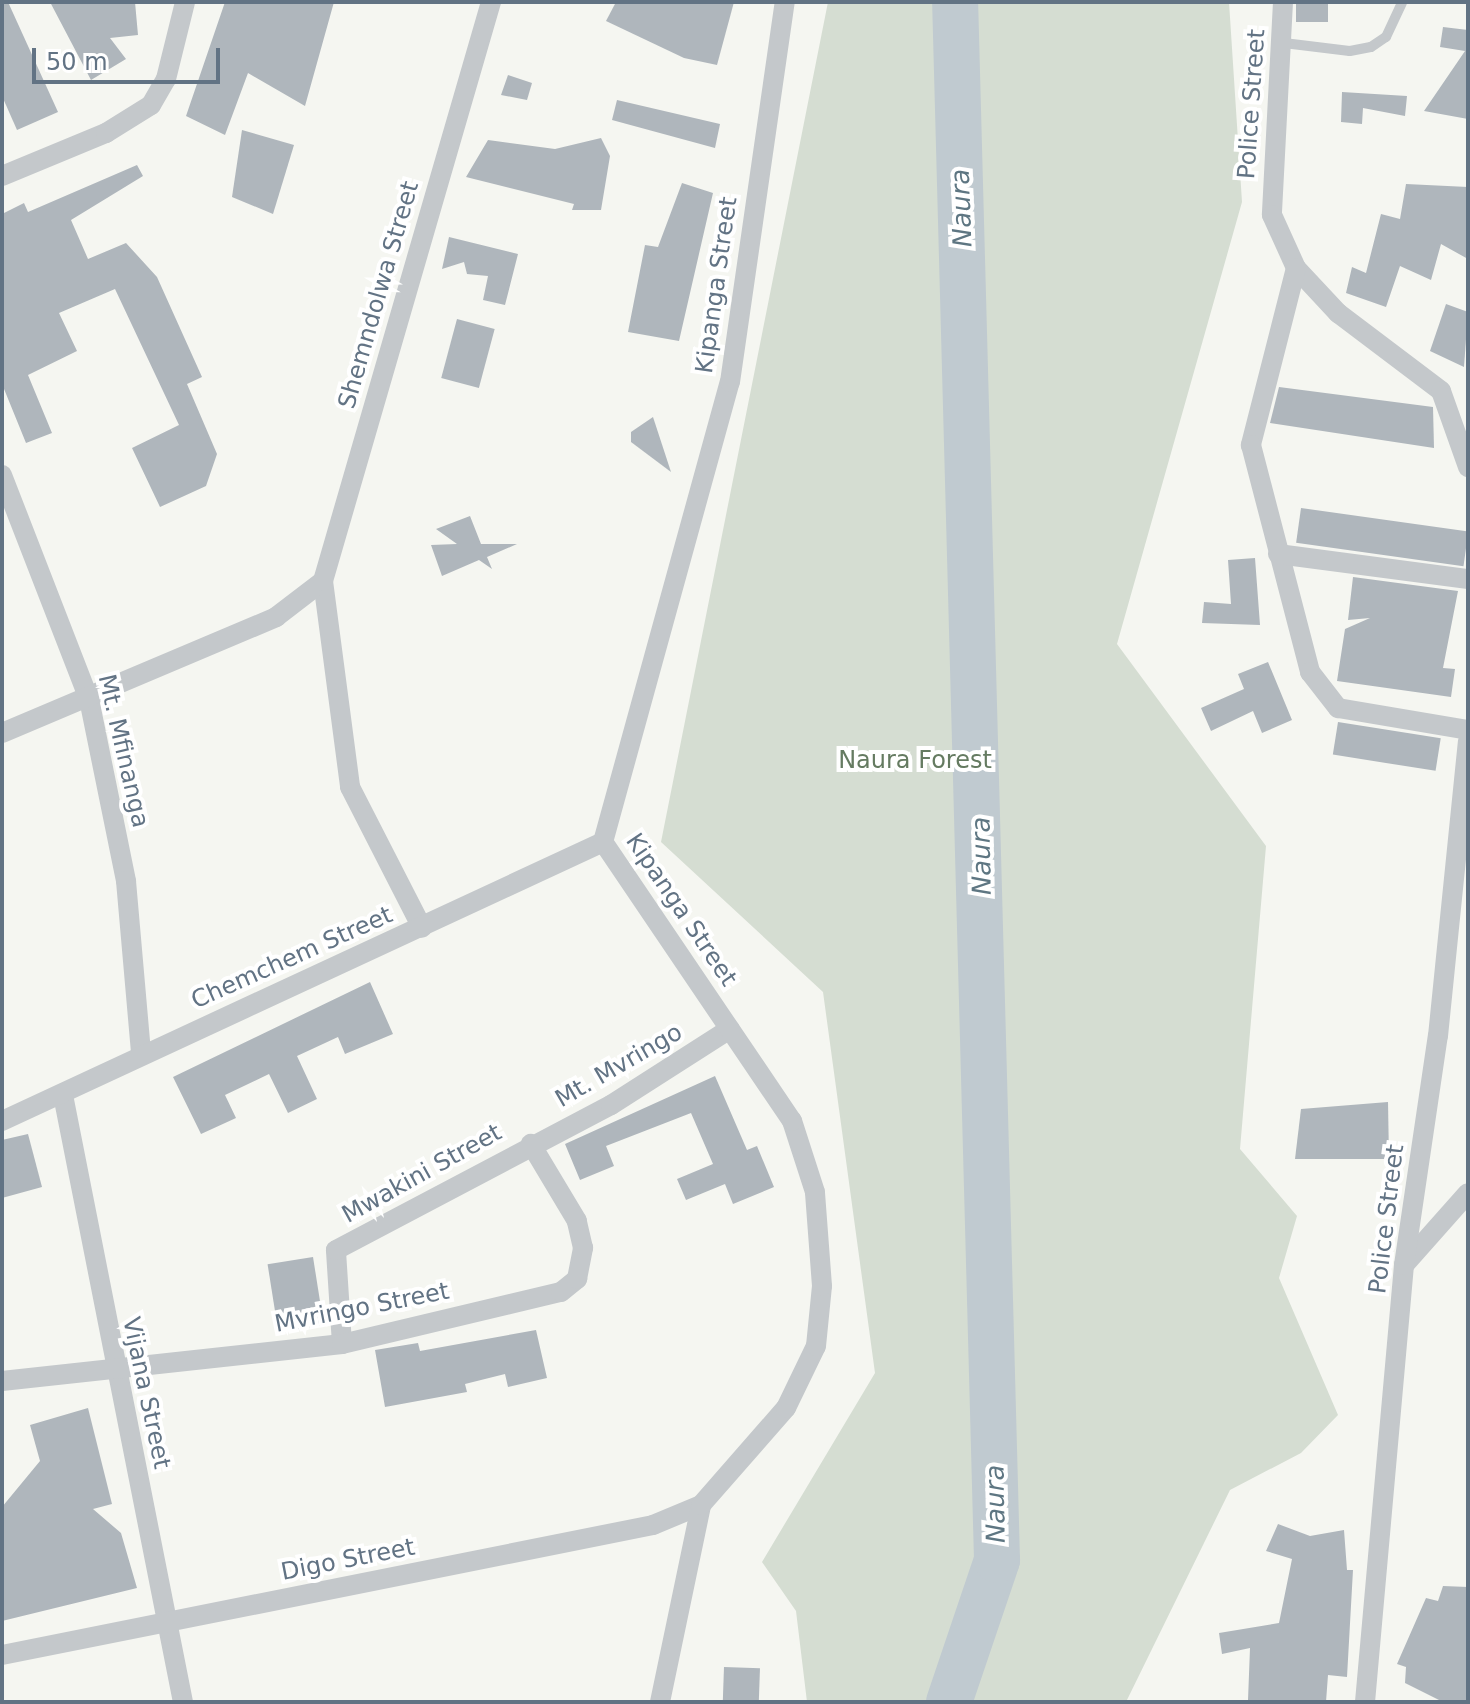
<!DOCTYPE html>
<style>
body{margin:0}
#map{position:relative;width:1470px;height:1704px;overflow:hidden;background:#f5f6f1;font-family:"DejaVu Sans",sans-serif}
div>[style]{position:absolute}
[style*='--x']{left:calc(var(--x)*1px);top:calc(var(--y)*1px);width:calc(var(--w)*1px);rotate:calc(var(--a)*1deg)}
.green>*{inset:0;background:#d5ddd2}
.river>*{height:46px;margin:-23px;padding:0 23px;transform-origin:23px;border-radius:23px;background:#c0cad0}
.building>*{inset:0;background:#afb6bc;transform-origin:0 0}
.service>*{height:10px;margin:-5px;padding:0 5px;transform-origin:5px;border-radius:5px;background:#c4c8cb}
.minor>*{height:20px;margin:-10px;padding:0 10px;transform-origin:10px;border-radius:10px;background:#c4c8cb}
span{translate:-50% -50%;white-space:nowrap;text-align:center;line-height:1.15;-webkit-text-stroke:8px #fff;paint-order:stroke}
.street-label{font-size:24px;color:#627384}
.park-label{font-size:24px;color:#657b61}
.water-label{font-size:26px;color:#5e7682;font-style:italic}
.frame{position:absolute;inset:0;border:4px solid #627384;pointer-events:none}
.scale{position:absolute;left:32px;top:48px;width:188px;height:36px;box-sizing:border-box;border:4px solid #627384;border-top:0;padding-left:10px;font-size:24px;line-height:28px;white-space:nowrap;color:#627384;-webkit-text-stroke:6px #fff;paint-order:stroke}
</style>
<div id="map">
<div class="green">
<i style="clip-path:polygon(828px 2px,1229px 2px,1242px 202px,1117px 644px,1266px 846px,1240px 1149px,1297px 1216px,1279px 1278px,1338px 1415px,1301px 1453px,1230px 1490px,1126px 1702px,807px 1702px,796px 1611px,762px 1562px,875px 1373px,823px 992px,661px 842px)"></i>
</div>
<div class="river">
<i style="--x:949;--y:1702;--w:150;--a:-71.3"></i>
<i style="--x:997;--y:1560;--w:1559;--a:-91.54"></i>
</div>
<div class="building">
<i style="clip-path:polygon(2px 2px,8px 2px,58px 112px,17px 130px,2px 96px)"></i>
<i style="clip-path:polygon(50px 2px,135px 2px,138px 35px,110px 38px,126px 59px,91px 80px)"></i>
<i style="clip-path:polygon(225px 2px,334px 2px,305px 106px,248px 73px,225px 135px,186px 116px)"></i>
<i style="clip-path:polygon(616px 2px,734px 2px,717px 65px,684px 58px,606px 21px)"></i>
<i style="left:1296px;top:2px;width:32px;height:20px"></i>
<i style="clip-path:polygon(1443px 27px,1468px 30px,1468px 119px,1424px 111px,1465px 51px,1440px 47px)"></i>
<i style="clip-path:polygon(508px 75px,532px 83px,527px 100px,501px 95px)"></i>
<i style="clip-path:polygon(1342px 92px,1407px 96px,1405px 116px,1363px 108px,1362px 124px,1341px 122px)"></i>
<i style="clip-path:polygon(617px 100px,720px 124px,715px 148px,612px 120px)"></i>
<i style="clip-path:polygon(242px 130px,294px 145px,273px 214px,232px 197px)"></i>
<i style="clip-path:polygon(601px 138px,610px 156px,601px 210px,572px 210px,574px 204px,466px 177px,488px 140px,555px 149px)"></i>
<i style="clip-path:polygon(137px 165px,143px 176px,71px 220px,88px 259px,126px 243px,157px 277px,202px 377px,187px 384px,217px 454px,206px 486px,160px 507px,132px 448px,179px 425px,115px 289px,59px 313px,77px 351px,28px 375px,52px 433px,26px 443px,2px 384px,2px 214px,24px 203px,28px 212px)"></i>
<i style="clip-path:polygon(682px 183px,713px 193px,679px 341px,628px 332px,645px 245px,658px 247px)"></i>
<i style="clip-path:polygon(1406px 184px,1468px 187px,1468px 259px,1441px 244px,1431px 280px,1400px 266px,1386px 307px,1346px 293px,1352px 267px,1366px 273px,1381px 214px,1400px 219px)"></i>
<i style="clip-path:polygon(449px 237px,518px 254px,505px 305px,483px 300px,488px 276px,467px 274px,464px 262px,442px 269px)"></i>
<i style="clip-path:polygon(1446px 304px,1468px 312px,1464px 367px,1430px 351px)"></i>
<i style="left:457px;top:319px;width:39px;height:61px;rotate:15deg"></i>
<i style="clip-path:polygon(1279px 387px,1433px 407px,1434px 448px,1270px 423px)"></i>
<i style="clip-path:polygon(653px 417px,671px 472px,631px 442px,631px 432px)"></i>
<i style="left:1301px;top:508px;width:169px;height:35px;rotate:8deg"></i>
<i style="clip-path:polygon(470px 516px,481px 544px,517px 544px,487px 557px,492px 569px,479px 560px,442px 576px,431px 545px,457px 544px,436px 529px)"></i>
<i style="clip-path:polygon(1255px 558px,1260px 625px,1202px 623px,1204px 602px,1231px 604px,1228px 560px)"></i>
<i style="clip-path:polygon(1353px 577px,1458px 591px,1443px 668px,1455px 669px,1451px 697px,1337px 681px,1345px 629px,1370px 618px,1348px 620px)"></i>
<i style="clip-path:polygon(1268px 662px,1292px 720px,1262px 733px,1253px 711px,1211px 731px,1201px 708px,1244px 689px,1238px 674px)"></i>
<i style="left:1338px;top:722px;width:104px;height:33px;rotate:9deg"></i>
<i style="clip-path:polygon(370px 982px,393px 1034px,345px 1054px,338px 1037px,297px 1056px,317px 1099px,288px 1113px,269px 1074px,225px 1095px,236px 1118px,201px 1134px,173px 1077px)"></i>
<i style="clip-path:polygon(715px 1076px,747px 1150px,757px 1146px,774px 1187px,733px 1204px,725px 1184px,686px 1200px,677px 1179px,713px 1164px,691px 1113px,606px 1146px,614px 1166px,580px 1180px,565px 1144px)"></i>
<i style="clip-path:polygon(1388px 1102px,1389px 1159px,1295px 1159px,1301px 1109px)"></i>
<i style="clip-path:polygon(28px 1134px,42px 1187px,2px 1198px,2px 1140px)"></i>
<i style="left:313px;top:1257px;width:69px;height:46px;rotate:81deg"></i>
<i style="clip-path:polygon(536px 1330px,547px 1378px,508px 1387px,505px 1374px,465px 1384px,467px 1392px,385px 1407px,375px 1350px,418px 1343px,420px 1351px)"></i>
<i style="clip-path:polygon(88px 1408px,112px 1504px,93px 1509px,121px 1533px,137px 1588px,2px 1621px,2px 1507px,40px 1461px,30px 1425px)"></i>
<i style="clip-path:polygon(1278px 1524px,1310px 1536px,1344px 1530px,1347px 1570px,1353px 1570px,1347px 1677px,1328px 1675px,1326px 1702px,1248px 1700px,1250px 1648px,1222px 1654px,1219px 1633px,1279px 1623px,1292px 1559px,1266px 1551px)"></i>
<i style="clip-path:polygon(1443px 1586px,1468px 1587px,1468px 1702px,1443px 1702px,1405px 1683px,1406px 1667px,1397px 1664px,1426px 1598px,1438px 1601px)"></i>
<i style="left:724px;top:1667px;width:36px;height:35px;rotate:2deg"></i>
</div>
<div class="service">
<i style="--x:1284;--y:43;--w:66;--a:6.9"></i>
<i style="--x:1350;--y:51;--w:21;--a:-11"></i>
<i style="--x:1371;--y:47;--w:18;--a:-34"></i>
<i style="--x:1386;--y:37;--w:38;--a:-65"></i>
</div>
<div class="minor">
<i style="--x:1283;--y:2;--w:213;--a:93"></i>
<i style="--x:1272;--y:215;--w:58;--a:65.6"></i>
<i style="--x:1296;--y:268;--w:62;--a:47"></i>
<i style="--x:1338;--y:313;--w:129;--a:37.1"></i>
<i style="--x:1441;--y:391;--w:81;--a:70.4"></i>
<i style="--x:2;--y:176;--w:113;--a:-22.5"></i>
<i style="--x:106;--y:133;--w:53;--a:-31.9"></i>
<i style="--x:151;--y:105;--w:30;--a:-60"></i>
<i style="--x:166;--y:79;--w:79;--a:-76.1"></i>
<i style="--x:1296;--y:268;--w:183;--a:104.3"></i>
<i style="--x:1251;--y:445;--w:235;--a:75.4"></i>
<i style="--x:1310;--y:672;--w:46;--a:52.1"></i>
<i style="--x:1338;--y:708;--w:132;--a:9.6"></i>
<i style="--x:2;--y:475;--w:240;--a:68.8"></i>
<i style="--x:89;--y:699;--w:186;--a:78.5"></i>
<i style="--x:126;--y:881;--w:173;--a:85"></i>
<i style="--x:1278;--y:554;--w:192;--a:7.5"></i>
<i style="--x:323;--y:581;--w:208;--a:82.5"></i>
<i style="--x:350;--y:787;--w:158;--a:62.9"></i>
<i style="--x:2;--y:733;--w:298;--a:-22.9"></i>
<i style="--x:276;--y:617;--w:59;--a:-37.5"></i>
<i style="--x:323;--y:581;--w:603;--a:-73.82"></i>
<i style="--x:63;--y:1095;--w:619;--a:78.82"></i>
<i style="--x:2;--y:1121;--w:663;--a:-24.9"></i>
<i style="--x:1404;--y:1265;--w:96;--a:-48.4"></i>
<i style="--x:342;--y:1344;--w:94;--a:-93.7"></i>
<i style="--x:336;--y:1250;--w:311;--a:-27.8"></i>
<i style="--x:611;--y:1105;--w:141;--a:-32.6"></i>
<i style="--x:2;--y:1381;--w:342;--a:-6.2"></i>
<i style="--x:342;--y:1344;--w:225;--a:-13.4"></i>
<i style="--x:561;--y:1292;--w:21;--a:-39"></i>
<i style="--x:577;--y:1279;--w:32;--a:-79"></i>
<i style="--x:583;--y:1248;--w:28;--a:-103"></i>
<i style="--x:577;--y:1221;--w:90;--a:-120.9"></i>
<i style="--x:2;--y:1655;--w:664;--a:-11.29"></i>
<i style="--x:653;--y:1525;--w:52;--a:-22.6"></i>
<i style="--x:660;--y:1702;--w:201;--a:-78.2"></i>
<i style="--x:701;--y:1505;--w:129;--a:-48.8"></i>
<i style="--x:786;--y:1408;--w:69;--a:-64.2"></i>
<i style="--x:816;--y:1346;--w:60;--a:-84.3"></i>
<i style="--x:822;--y:1286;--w:94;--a:-94.3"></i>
<i style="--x:815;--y:1192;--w:75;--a:-107.9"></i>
<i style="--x:792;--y:1121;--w:337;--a:-124.1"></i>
<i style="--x:603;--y:842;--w:477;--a:-74.6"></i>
<i style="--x:730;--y:382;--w:384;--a:-81.8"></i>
<i style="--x:1365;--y:1702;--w:439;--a:-84.9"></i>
<i style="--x:1404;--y:1265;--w:232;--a:-81.6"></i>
<i style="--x:1438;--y:1036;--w:296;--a:-84.2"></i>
</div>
<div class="street-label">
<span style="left:1252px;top:104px;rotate:-86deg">Police Street</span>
<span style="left:717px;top:285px;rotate:-82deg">Kipanga Street</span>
<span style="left:379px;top:295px;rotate:-74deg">Shemndolwa Street</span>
<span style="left:123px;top:751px;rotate:77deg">Mt. Mfinanga</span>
<span style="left:681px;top:910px;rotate:56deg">Kipanga Street</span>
<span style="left:292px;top:958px;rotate:-24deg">Chemchem Street</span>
<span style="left:619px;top:1066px;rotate:-30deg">Mt. Mvringo</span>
<span style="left:422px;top:1174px;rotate:-29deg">Mwakini Street</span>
<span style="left:1387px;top:1219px;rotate:-83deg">Police Street</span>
<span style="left:362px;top:1308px;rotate:-11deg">Mvringo Street</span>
<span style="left:146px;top:1393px;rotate:78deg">Vijana Street</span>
<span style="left:348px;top:1560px;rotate:-11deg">Digo Street</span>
</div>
<div class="park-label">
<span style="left:915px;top:761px">Naura Forest</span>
</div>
<div class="water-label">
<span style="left:962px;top:208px;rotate:-92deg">Naura</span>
<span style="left:982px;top:856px;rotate:-91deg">Naura</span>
<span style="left:996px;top:1504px;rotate:-91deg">Naura</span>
</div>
<div class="frame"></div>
<div class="scale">50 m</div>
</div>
